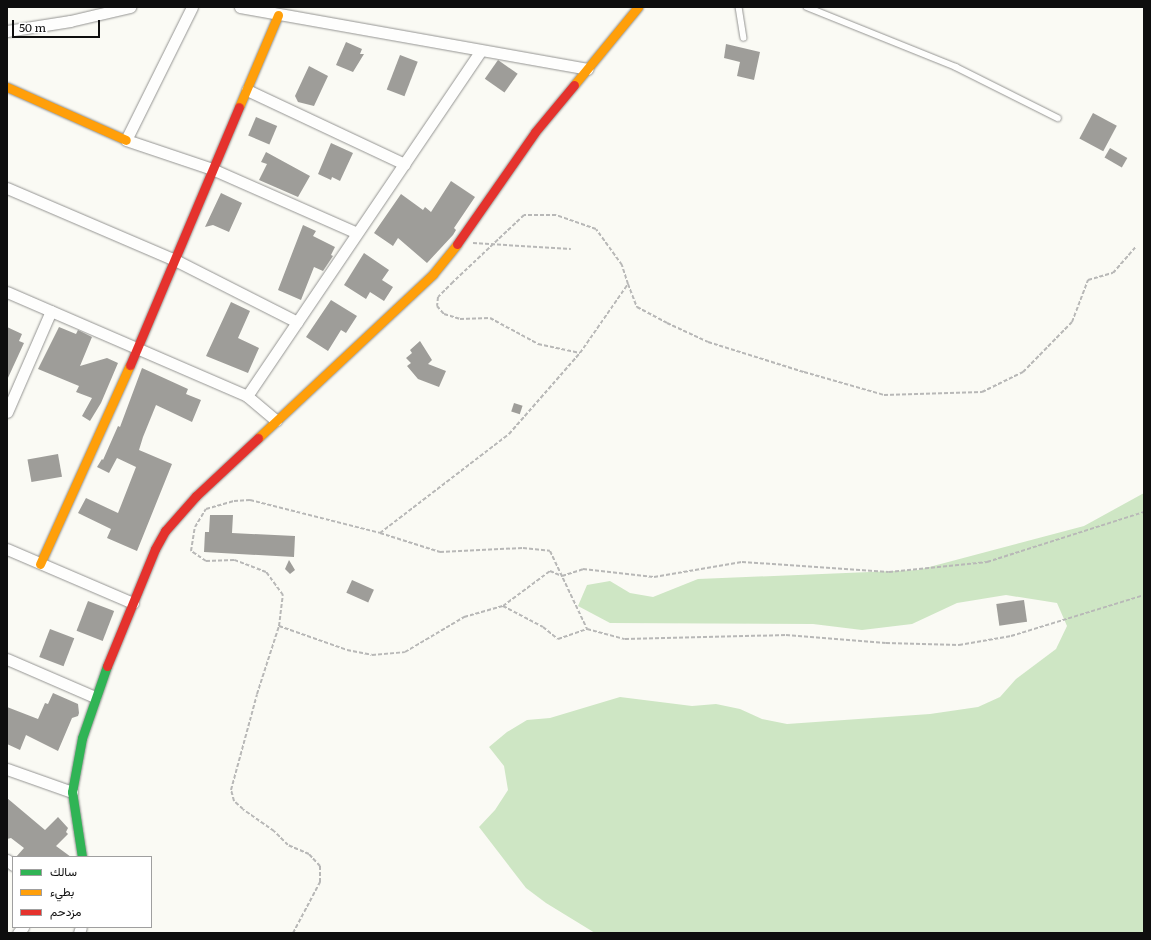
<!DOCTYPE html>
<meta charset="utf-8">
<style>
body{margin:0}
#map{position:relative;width:1151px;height:940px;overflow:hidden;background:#fafaf4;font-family:Literata,Vazirmatn,serif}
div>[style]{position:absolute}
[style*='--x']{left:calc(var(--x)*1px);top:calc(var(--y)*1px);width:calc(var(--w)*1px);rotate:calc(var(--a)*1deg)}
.forest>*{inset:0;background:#cee6c4}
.building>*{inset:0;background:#9e9d99;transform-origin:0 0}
.path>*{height:2px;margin-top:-1px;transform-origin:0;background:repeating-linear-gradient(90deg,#b8b8b7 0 4px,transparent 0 6px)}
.roads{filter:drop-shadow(0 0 1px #949492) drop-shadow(0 0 1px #949492)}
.lane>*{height:5.5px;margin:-2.75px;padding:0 2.75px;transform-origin:2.75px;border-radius:2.75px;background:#fefefd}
.street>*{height:11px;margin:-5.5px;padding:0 5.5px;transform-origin:5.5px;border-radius:5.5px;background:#fefefd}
.fast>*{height:9px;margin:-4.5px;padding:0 4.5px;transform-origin:4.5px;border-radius:4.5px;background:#30b455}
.slow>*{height:9px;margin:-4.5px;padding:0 4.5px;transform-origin:4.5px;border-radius:4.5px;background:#ff9f0a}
.jam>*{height:9px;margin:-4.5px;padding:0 4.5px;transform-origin:4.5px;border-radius:4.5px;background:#e5322d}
span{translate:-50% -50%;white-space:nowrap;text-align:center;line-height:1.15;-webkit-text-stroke:4px #fff;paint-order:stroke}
.frame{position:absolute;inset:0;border:8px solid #0e0e0e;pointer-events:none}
.legend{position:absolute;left:12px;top:856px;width:140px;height:72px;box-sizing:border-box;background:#fff;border:1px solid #9f9f9f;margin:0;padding:5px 7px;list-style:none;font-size:12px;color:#0e0e0e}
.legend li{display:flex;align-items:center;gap:8px;height:20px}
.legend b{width:20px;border:1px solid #9f9f9f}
.scale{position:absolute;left:12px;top:20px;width:88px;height:18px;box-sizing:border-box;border:2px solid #0e0e0e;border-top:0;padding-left:5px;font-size:12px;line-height:14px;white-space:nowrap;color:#0e0e0e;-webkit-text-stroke:3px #fff;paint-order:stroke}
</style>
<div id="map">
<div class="forest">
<i style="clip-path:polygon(1144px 493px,1144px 933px,595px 933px,546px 903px,526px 888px,479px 827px,495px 810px,508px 790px,504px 766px,489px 747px,507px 732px,527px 720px,550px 718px,620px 697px,692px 706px,716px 704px,740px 709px,762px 719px,787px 724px,930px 714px,978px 707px,1000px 697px,1016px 679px,1056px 649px,1067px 626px,1057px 603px,1006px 595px,957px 603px,912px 624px,862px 630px,813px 624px,610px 623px,578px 606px,587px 585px,610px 581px,630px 593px,653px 597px,698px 579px,918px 570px,1084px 526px)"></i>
</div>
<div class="building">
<i style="clip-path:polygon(346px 42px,362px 49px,360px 54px,364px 54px,353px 72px,336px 65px)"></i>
<i style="clip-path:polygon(726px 44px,760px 52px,754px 80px,737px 76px,740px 62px,724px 58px)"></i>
<i style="left:400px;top:55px;width:19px;height:37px;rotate:21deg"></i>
<i style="left:498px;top:60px;width:24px;height:23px;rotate:35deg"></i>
<i style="clip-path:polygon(309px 66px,328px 76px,314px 106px,298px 102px,295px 96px)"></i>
<i style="left:1093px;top:113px;width:27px;height:29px;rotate:28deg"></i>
<i style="left:256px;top:117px;width:23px;height:20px;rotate:23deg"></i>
<i style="clip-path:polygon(331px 143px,353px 153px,340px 181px,332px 177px,331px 180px,318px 174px)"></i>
<i style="left:1110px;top:148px;width:20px;height:11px;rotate:30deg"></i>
<i style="clip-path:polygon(266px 152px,310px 176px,298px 197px,259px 180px,267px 164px,261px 162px)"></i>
<i style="clip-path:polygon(451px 181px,475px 197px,454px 228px,456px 230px,453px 235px,427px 263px,398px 238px,393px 246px,374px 233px,401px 194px,423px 210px,425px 207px,431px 212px)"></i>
<i style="clip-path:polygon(221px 193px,242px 203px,229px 232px,213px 225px,205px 227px)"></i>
<i style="clip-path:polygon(303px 225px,316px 231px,313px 236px,335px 247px,331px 255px,333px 256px,323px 271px,314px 267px,301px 300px,278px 290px)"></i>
<i style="clip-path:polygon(364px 253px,389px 270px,382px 280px,393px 287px,384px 301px,370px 292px,366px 299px,344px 285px)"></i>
<i style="clip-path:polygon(331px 300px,357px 316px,346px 333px,341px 330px,328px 351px,306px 337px)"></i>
<i style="clip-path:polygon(231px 302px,250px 311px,238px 338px,259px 348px,248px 373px,206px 356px)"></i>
<i style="clip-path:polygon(7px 327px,22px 334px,19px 341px,24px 343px,7px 380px)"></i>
<i style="clip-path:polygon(59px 327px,76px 334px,78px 330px,92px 337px,80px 366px,107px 358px,118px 363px,101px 403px,90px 421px,82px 416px,92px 398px,76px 392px,79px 386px,38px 369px)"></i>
<i style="clip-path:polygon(420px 341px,432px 360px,428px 364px,446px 371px,439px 387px,418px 379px,407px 366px,411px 363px,406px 358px,412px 353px,410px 350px)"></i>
<i style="clip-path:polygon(142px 368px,188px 389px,186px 394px,201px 400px,192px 422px,156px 405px,143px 437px,139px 450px,172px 464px,137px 551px,107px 538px,111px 529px,78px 513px,86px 498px,118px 513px,120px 508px,136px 467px,117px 458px,109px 473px,97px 467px,102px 459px,103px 460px,118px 426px,120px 427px)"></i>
<i style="left:514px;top:403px;width:9px;height:9px;rotate:18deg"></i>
<i style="left:58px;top:454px;width:23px;height:31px;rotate:80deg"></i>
<i style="clip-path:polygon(210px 515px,233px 515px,232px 533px,295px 536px,294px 557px,204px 552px,205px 532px,209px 532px)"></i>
<i style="clip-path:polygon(289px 560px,295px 570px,290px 574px,285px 569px)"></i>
<i style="left:352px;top:580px;width:24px;height:14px;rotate:24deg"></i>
<i style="left:1024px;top:600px;width:22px;height:28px;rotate:82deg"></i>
<i style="left:88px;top:601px;width:28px;height:32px;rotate:21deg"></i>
<i style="left:50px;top:629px;width:26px;height:30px;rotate:21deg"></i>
<i style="clip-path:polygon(53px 693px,78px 704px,79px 713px,78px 716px,72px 718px,58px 751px,26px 735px,20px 750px,7px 744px,7px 707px,38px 719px,45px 703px,48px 704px)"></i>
<i style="clip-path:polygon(7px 798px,45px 830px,58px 817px,68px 828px,66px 832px,68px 834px,56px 846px,71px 857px,16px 857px,24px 848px,11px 838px,7px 839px)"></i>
</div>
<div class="path">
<i style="--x:473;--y:243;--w:98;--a:3.5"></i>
<i style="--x:628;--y:284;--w:25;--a:69"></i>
<i style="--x:637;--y:307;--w:34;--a:28"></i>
<i style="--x:667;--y:323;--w:45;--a:24.9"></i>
<i style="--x:708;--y:342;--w:101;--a:17.4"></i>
<i style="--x:804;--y:372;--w:83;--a:16"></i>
<i style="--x:884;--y:395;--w:98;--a:-1.8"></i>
<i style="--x:982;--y:392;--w:46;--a:-26"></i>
<i style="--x:1023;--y:372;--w:70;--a:-45.6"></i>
<i style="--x:1072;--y:322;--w:45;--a:-69.1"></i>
<i style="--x:1088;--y:280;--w:26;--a:-16"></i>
<i style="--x:1113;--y:273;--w:35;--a:-49"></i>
<i style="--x:380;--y:533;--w:63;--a:17.6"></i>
<i style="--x:440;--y:552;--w:83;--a:-2.8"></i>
<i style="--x:523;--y:548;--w:27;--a:6"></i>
<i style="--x:550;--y:551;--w:86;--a:64.6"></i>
<i style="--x:587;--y:629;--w:39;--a:15"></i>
<i style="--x:625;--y:639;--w:161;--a:-1.4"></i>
<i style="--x:786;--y:635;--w:100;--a:4.6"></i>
<i style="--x:886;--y:643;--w:73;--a:1.6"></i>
<i style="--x:959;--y:645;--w:53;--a:-9.8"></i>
<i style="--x:1011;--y:636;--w:139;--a:-17.1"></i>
<i style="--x:503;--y:606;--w:45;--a:27.7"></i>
<i style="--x:543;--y:627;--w:19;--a:39"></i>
<i style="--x:558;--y:639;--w:31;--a:-19"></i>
<i style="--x:279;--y:626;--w:72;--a:19.4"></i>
<i style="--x:347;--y:650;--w:25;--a:11"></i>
<i style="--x:372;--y:655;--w:33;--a:-5"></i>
<i style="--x:405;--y:652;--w:69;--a:-30.7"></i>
<i style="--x:464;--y:617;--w:41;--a:-15.8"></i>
<i style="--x:503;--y:606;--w:59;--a:-36.7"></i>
<i style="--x:550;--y:571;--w:13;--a:23"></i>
<i style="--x:562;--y:576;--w:22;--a:-18"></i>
<i style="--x:583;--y:569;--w:71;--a:6.4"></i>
<i style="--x:654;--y:577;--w:89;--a:-9.7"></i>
<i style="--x:742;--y:562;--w:147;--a:3.9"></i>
<i style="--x:889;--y:572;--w:99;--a:-5.8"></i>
<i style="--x:987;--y:562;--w:165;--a:-17.7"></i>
<i style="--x:293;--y:933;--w:58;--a:-62.1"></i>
<i style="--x:320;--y:882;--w:16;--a:-90"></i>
<i style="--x:320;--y:866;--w:16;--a:-133"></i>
<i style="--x:309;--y:854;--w:23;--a:-157"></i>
<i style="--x:288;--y:845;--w:20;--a:-135"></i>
<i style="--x:274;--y:831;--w:38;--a:-145"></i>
<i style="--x:243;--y:809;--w:12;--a:-138"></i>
<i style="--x:234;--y:801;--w:11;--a:-105"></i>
<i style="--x:231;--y:790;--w:99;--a:-74.8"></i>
<i style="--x:257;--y:694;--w:71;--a:-72.1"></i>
<i style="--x:279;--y:626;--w:31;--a:-83"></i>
<i style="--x:283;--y:595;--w:29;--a:-126"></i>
<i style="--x:266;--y:572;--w:34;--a:-159"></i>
<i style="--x:234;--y:560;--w:28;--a:178"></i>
<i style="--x:206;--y:561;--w:18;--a:-146"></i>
<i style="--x:191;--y:551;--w:24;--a:-81"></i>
<i style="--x:195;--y:527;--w:21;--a:-59"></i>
<i style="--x:206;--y:509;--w:29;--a:-16"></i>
<i style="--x:234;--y:501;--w:16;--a:-4"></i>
<i style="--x:250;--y:500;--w:134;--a:14.2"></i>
<i style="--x:380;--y:533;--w:163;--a:-37.5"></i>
<i style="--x:509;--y:434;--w:108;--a:-48.8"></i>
<i style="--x:580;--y:353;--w:84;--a:-55.2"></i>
<i style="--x:628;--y:284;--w:20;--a:-108"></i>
<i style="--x:622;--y:265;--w:44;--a:-125.8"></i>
<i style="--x:596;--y:229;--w:42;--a:-160.7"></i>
<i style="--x:556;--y:215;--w:32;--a:180"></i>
<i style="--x:524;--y:215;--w:98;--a:136.7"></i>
<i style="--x:453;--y:282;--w:21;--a:135"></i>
<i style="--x:438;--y:297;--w:9;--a:96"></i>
<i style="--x:437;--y:306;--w:11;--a:49"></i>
<i style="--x:444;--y:314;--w:17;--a:17"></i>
<i style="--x:460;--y:319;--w:30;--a:-2"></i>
<i style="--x:490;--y:318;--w:55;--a:28.4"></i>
<i style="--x:538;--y:344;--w:43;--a:12.1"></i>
</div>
<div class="roads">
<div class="lane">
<i style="--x:739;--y:7;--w:31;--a:81"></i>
<i style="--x:807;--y:7;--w:161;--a:21.9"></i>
<i style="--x:956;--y:67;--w:114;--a:26.6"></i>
</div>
<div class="street">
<i style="--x:192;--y:7;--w:148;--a:116.4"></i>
<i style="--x:126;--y:140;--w:91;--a:18.6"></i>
<i style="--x:212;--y:169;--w:158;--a:23.8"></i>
<i style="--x:240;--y:7;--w:353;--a:10.1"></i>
<i style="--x:7;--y:31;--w:64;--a:-9"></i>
<i style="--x:70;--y:21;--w:62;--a:-13.1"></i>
<i style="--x:247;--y:90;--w:174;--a:25.2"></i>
<i style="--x:7;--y:188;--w:183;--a:23.2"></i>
<i style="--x:175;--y:260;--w:137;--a:26.9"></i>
<i style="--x:7;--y:292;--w:262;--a:23.4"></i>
<i style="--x:247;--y:396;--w:38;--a:40"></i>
<i style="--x:247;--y:396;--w:417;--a:-55.9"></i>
<i style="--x:7;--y:412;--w:110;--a:-66.5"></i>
<i style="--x:7;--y:549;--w:137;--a:23.2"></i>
<i style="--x:7;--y:659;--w:96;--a:23.4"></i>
<i style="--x:7;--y:769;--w:69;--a:19.5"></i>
<i style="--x:7;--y:860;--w:8;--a:40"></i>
<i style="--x:18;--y:933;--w:8;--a:-50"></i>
<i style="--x:79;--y:933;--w:6;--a:-72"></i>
</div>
<div class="fast">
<i style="--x:82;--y:857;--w:66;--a:-98.7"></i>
<i style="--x:72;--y:792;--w:55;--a:-79.5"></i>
<i style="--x:82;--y:738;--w:76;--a:-70.9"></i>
</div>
<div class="slow">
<i style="--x:574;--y:85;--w:101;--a:-50.6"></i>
<i style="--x:7;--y:87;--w:130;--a:24"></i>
<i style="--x:239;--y:107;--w:100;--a:-67"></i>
<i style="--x:258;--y:438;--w:240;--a:-43.1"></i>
<i style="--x:433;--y:274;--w:38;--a:-51"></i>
<i style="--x:40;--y:564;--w:218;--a:-65.7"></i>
</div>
<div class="jam">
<i style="--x:457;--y:244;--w:136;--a:-55.1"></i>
<i style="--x:535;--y:132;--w:61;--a:-50.3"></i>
<i style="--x:130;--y:365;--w:280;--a:-67.1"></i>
<i style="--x:107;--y:666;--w:126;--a:-67.7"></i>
<i style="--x:155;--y:549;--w:21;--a:-61"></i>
<i style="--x:165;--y:531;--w:47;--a:-48.5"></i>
<i style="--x:196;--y:496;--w:85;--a:-43.1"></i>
</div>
</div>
<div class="frame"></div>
<ul class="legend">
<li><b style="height:5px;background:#30b455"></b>سالك</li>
<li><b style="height:5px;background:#ff9f0a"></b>بطيء</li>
<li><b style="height:5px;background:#e5322d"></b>مزدحم</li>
</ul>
<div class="scale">50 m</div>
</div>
